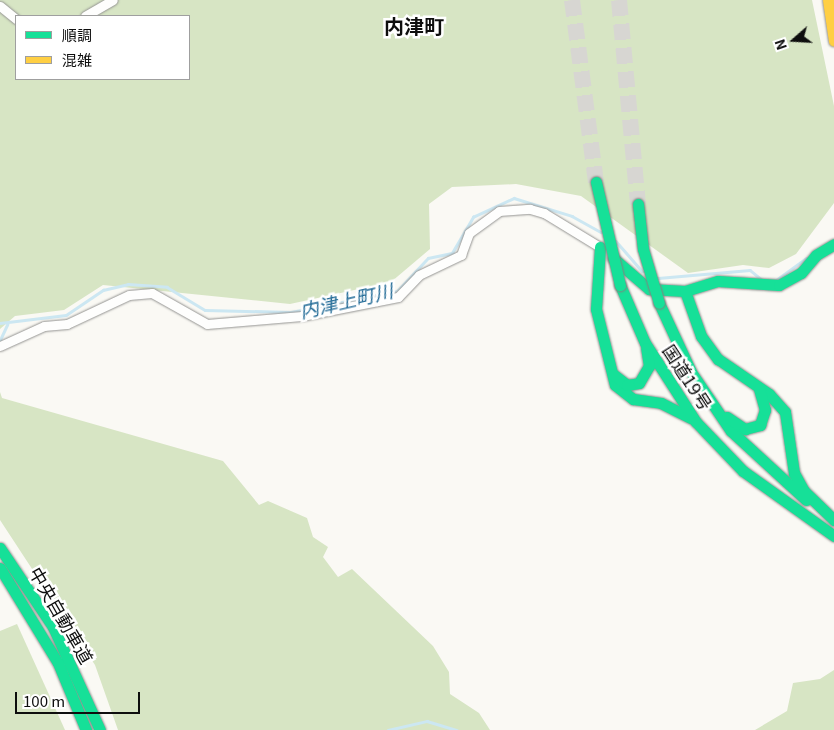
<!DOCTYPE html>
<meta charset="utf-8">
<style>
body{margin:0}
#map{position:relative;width:834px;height:730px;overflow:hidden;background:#faf9f4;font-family:Georgia,"Noto Sans JP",serif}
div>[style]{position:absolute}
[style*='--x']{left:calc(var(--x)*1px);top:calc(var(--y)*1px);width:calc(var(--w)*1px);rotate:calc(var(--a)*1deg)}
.forest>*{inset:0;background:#d7e5c4}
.stream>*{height:2.5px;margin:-1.25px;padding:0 1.25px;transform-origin:1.25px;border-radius:1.25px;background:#cce7f2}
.highway-tunnel>*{height:16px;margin-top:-8px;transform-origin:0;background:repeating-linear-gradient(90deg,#d7d6d2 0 16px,transparent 0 24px)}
.roads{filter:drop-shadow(0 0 1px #949492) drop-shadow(0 0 1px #949492)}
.street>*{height:9px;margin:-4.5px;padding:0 4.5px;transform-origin:4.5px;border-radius:4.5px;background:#fefefd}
.fast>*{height:11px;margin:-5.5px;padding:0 5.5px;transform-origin:5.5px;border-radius:5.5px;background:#16e098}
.slow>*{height:11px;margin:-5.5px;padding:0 5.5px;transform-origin:5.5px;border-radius:5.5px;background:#ffcf43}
.bridges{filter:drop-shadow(0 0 1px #82817f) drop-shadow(0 0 1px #82817f)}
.fast-bridge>*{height:11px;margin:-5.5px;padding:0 5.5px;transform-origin:5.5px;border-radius:5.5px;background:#16e098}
span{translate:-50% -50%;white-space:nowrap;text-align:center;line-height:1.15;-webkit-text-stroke:5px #fff;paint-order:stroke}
.street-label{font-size:18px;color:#0e0e0e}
.water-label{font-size:19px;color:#216a96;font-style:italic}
.quarter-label{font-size:20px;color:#0e0e0e;font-weight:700}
.legend{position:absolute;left:15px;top:15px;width:175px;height:65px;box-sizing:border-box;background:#fff;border:1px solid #9f9f9f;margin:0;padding:6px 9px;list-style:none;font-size:15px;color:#0e0e0e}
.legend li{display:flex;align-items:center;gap:10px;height:25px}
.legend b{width:25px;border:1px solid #9f9f9f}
.north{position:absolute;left:769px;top:15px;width:50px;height:50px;-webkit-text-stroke:4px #fff;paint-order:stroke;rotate:251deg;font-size:14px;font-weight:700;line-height:20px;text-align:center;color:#0e0e0e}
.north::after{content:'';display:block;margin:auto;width:18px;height:22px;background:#0e0e0e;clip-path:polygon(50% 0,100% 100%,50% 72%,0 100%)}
.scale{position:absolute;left:15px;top:692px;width:125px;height:22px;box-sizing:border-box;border:2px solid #0e0e0e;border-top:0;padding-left:6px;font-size:15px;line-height:18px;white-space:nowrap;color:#0e0e0e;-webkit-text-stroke:4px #fff;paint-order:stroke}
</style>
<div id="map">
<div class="forest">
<i style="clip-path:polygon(evenodd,0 0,812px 0,834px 106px,834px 203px,796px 254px,769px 268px,743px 265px,688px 273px,581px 196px,516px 184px,452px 187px,429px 204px,430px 249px,391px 282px,290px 304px,103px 285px,64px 310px,15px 316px,0 329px,0 0,16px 16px,189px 16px,189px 79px,16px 79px,16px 16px)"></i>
<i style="clip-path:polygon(0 392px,2px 398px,223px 461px,259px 505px,268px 501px,307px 518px,313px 537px,328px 547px,323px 557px,338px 577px,352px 569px,433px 646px,449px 672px,450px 694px,479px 713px,490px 730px,118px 730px,95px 665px,0 520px)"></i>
<i style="clip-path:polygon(17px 624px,65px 730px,0 730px,0 631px)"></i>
<i style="clip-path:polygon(834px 670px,834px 730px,755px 730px,787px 711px,793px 683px,820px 679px)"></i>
</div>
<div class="stream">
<i style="--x:616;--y:241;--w:40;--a:49"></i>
<i style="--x:658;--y:278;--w:92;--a:-5"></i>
<i style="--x:750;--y:270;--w:14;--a:39"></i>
<i style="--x:776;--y:280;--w:37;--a:-36"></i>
<i style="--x:0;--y:323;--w:66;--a:-6.9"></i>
<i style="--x:66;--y:315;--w:45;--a:-34"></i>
<i style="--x:103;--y:290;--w:26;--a:-13"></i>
<i style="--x:128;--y:284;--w:39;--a:4"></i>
<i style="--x:167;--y:287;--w:44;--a:31.2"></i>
<i style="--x:205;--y:310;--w:86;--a:1.3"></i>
<i style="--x:291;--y:312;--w:108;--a:-11.2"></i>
<i style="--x:397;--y:291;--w:45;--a:-46.8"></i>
<i style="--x:428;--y:258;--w:25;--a:-12"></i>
<i style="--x:452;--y:253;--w:42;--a:-59.7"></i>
<i style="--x:473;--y:217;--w:45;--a:-24.9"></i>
<i style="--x:514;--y:198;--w:61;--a:17.2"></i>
<i style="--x:572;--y:216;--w:33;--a:29"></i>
<i style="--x:0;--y:340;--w:17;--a:-65"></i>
<i style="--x:388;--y:730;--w:40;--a:-13"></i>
<i style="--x:427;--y:721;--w:31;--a:17"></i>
</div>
<div class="highway-tunnel">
<i style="--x:572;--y:0;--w:184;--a:82.5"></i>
<i style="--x:619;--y:0;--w:205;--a:84.7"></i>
</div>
<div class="roads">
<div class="street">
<i style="--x:0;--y:6;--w:21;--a:39"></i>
<i style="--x:85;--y:16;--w:32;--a:-30"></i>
<i style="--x:0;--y:346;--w:48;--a:-24.4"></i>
<i style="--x:44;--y:326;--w:23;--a:-5"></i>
<i style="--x:67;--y:324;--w:68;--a:-25.1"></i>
<i style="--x:129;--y:295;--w:23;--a:-5"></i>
<i style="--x:152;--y:293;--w:63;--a:29.4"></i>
<i style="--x:207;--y:324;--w:95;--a:-4.8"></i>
<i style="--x:302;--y:316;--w:98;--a:-11.2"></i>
<i style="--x:398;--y:297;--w:30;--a:-46"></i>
<i style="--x:419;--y:275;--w:47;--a:-25.5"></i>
<i style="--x:461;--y:255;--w:23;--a:-70"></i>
<i style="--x:469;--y:233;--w:37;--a:-36"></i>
<i style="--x:499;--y:211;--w:31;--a:-4"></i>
<i style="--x:530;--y:209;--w:15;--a:16"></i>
<i style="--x:544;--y:213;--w:66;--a:31.3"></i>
</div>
<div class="fast">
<i style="--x:600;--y:247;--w:62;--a:93.7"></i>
<i style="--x:596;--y:309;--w:78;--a:76"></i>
<i style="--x:615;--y:385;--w:23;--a:38"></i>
<i style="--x:633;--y:399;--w:28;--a:8"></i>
<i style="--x:661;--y:403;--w:34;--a:27"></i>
<i style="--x:613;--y:258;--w:48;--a:40.7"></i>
<i style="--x:649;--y:289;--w:36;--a:3"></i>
<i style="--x:685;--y:291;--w:34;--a:-17"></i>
<i style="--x:718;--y:281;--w:61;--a:3.8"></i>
<i style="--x:779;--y:285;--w:25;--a:-29"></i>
<i style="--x:801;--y:273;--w:23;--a:-50"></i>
<i style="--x:816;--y:255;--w:21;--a:-31"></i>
<i style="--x:620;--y:285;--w:63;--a:66.7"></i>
<i style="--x:645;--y:343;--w:94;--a:57.2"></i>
<i style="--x:696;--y:422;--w:68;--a:46.2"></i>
<i style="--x:743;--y:471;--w:112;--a:35.5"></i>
<i style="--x:685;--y:291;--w:48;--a:70.4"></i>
<i style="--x:701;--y:336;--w:29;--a:54"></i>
<i style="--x:718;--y:359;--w:62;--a:34.5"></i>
<i style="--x:769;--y:394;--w:24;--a:48"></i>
<i style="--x:785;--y:412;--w:62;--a:81.6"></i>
<i style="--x:794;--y:473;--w:21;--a:61"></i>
<i style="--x:804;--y:491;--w:42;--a:44"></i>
<i style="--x:659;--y:303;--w:76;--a:65.1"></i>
<i style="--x:691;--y:372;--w:71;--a:55.9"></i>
<i style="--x:731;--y:431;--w:102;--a:42.6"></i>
<i style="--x:613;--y:374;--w:18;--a:38"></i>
<i style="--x:627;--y:385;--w:12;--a:-9"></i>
<i style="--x:639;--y:383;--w:20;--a:-60"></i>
<i style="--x:649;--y:366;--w:18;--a:-99"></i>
<i style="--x:727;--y:417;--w:22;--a:34"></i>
<i style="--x:745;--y:429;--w:16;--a:-15"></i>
<i style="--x:760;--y:425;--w:16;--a:-72"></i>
<i style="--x:765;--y:410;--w:22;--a:-106"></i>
<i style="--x:0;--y:548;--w:95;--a:56.1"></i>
<i style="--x:53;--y:627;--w:113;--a:65.5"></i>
<i style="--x:0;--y:568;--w:111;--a:58.6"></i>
<i style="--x:58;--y:663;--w:73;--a:67.3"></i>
</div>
<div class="slow">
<i style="--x:828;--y:0;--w:41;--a:81.7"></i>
</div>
</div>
<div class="bridges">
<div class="fast-bridge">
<i style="--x:596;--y:182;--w:106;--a:76.9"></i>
<i style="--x:638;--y:204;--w:45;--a:83.7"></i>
<i style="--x:643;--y:249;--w:56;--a:73.5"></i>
</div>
</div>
<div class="street-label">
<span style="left:688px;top:377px;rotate:57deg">国道19号</span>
<span style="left:62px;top:615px;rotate:60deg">中央自動車道</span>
</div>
<div class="water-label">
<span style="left:346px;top:300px;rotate:-13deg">内津上町川</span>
</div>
<div class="quarter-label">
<span style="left:414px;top:25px">内津町</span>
</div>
<ul class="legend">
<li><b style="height:6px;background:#16e098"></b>順調</li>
<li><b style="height:6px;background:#ffcf43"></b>混雑</li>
</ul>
<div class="north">N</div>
<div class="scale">100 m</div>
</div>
